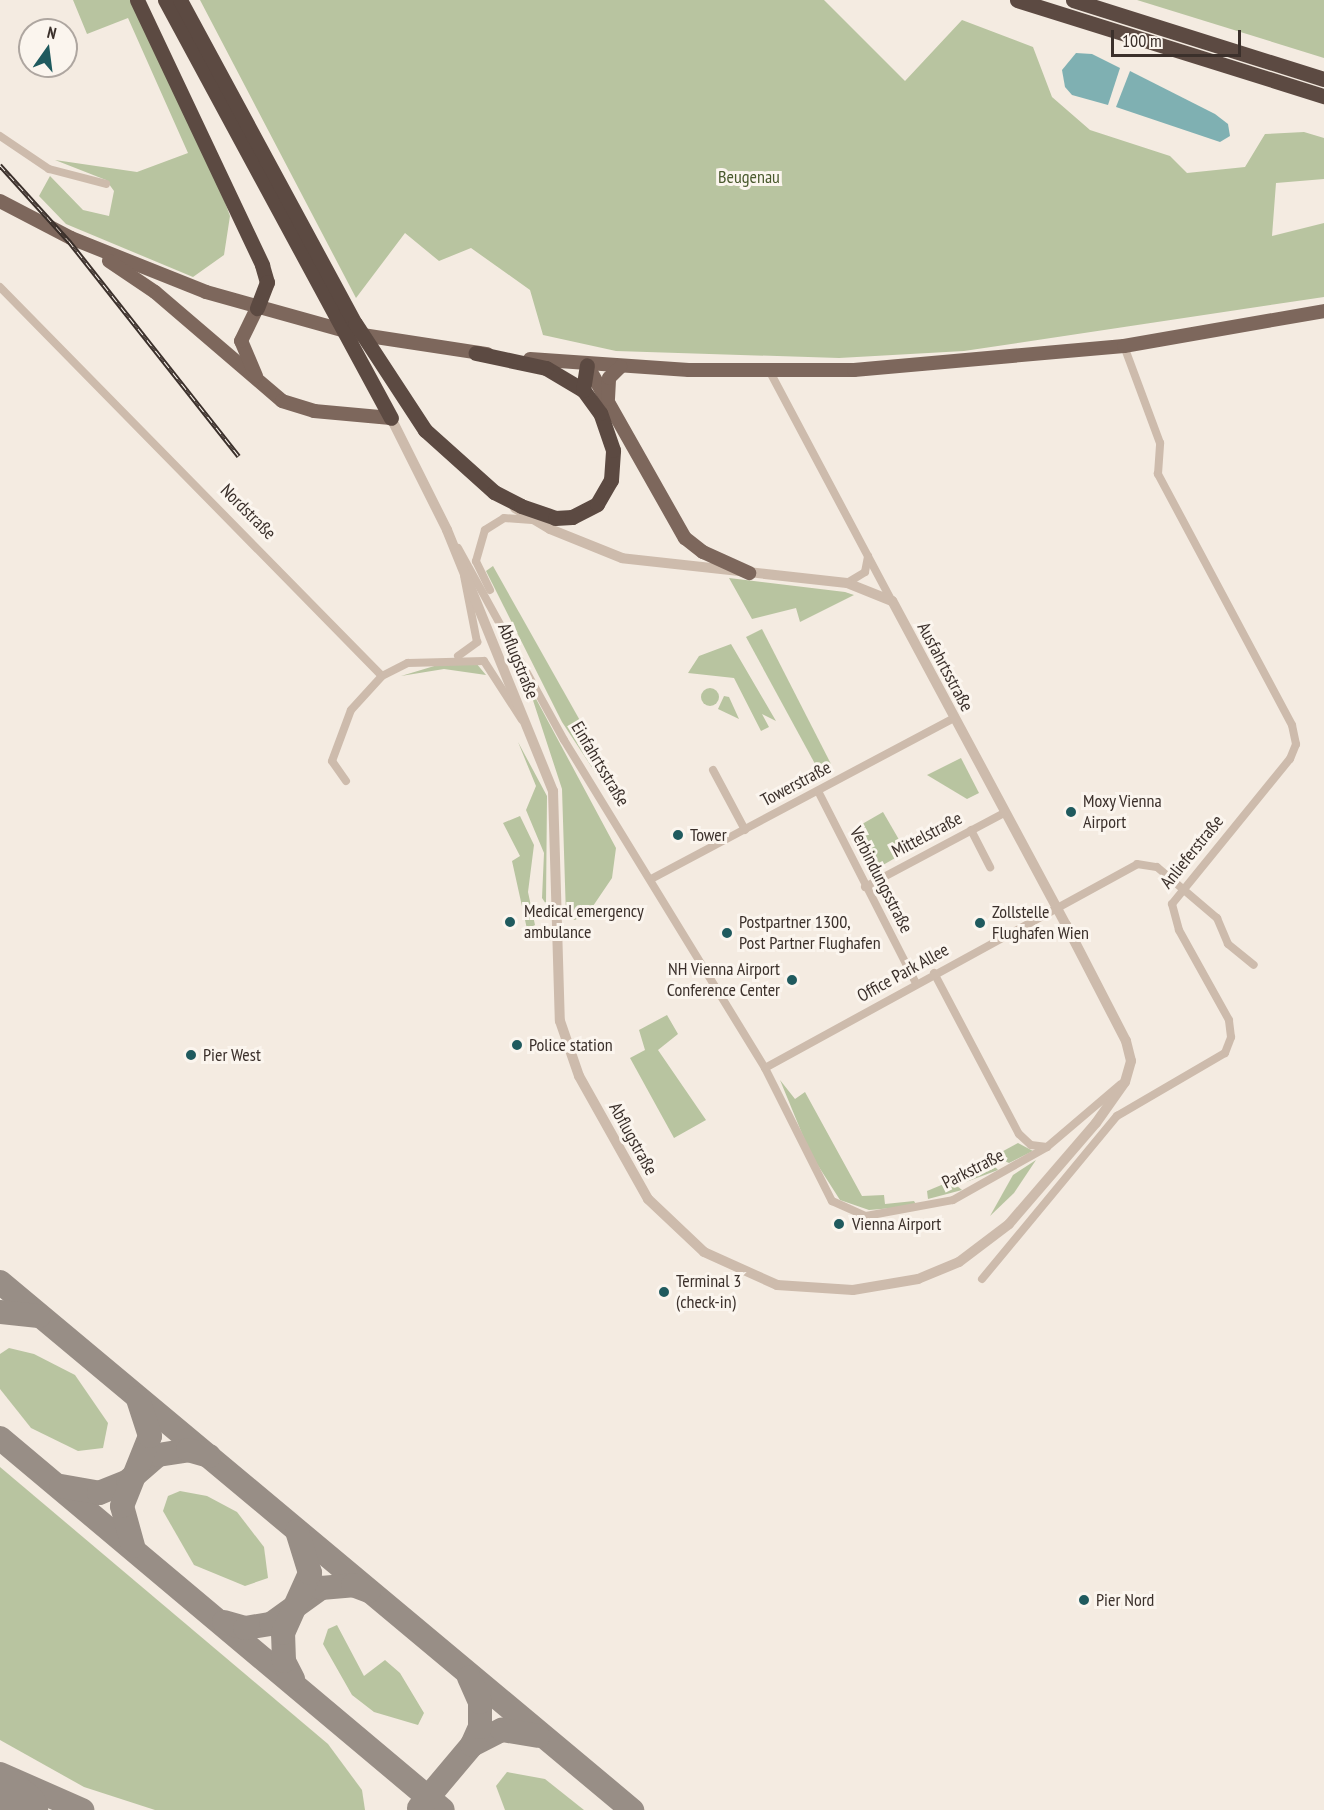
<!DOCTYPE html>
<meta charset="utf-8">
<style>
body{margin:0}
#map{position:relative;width:1324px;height:1810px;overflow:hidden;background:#f4ebe1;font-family:"PT Sans Narrow",sans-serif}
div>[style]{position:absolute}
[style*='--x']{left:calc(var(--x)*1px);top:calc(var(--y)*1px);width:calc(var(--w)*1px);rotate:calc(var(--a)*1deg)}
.green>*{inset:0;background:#b8c4a0;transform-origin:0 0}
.round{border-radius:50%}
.water>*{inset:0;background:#7fb0b2}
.taxiway>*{height:24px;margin:-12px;padding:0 12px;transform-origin:12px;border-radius:12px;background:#988e86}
.runway>*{height:58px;margin:-29px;padding:0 29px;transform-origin:29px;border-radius:29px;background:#988e86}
.minor>*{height:8px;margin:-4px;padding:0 4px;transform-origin:4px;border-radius:4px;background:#cdbbac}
.tertiary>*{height:10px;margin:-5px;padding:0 5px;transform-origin:5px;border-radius:5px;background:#cdbbac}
.primary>*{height:14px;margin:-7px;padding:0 7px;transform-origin:7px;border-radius:7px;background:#7d675c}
.motorway>*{height:15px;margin:-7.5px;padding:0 7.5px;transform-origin:7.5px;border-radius:7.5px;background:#5c4a42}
.rail>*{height:4.5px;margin-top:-2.25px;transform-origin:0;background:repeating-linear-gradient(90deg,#fbf5ee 0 7px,#3b302b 0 14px);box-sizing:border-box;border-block:2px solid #3b302b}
.dots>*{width:16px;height:16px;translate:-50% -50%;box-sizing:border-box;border:3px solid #fbf5ee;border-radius:50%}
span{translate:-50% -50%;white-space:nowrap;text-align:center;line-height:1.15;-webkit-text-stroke:6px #fbf5ee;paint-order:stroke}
.park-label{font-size:18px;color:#4a5a2e}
.street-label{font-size:18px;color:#3b302b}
.poi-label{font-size:18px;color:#3b302b}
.left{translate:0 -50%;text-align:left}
.right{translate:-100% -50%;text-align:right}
.north{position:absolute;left:18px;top:18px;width:60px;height:60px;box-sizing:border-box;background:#fbf5ee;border:2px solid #aea6a0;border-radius:50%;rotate:14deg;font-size:16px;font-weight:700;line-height:24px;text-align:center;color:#3b302b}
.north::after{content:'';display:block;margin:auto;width:21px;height:27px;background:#1f5a5e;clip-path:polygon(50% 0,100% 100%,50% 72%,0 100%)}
.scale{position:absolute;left:1111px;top:30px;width:130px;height:27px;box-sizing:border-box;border:3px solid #3b302b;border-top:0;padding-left:8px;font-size:18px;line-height:21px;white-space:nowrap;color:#3b302b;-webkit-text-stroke:4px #fbf5ee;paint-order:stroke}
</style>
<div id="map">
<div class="green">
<i style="clip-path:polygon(73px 0,131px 0,219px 186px,230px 216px,224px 255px,193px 277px,66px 224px,39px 196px,50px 176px,83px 210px,109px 216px,114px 191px,106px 180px,55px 160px,137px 172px,188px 153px,128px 18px,87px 34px)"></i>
<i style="clip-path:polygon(200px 0,824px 0,905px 81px,962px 20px,1033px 47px,1052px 97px,1090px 130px,1170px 156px,1187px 173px,1245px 167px,1265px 134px,1304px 132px,1324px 138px,1324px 179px,1276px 183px,1272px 236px,1324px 223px,1324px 297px,964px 351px,839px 358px,616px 351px,543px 335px,530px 290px,471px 248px,439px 261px,405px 233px,356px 298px)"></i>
<i style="clip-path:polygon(1137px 0,1324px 0,1324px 58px)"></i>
<i style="clip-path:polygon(493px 566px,627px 804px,620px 810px,562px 722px,486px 571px)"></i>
<i style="clip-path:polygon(729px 578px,845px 592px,854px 595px,800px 622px,796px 608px,752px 619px)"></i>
<i style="clip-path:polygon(762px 629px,831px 764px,820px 773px,746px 637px)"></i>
<i style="clip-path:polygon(731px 644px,776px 721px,762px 714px,769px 727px,761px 731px,734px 678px,688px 673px,699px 656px)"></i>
<i style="clip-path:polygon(476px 663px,486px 675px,444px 669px,401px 676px,441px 664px)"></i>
<i style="clip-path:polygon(527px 682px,616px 848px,612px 878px,591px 909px,575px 920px,566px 916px,562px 789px)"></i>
<i class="round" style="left:701px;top:688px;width:18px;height:18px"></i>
<i style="clip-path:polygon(724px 696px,729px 697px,739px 719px,718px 709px)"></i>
<i style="clip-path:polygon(518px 742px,547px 796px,546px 904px,542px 898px,544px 853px,526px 810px,536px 786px)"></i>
<i style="clip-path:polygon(961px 758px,979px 793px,967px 799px,927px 775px)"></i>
<i style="left:883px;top:812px;width:46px;height:38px;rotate:60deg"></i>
<i style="clip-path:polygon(520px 816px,534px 845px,528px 892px,535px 925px,527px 929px,512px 861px,520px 856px,503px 823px)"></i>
<i style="clip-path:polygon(667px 1015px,678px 1034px,658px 1050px,706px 1120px,674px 1138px,630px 1058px,645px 1050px,639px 1030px)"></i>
<i style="clip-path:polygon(780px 1080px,795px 1099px,805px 1092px,862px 1196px,884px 1195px,885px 1204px,914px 1201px,917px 1206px,869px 1210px,840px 1200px,810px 1153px)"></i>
<i style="clip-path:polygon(1018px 1143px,1033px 1151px,1009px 1163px,994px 1156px)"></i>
<i style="clip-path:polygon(988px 1159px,998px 1170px,966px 1182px,962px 1173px)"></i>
<i style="clip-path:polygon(1036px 1160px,1014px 1193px,990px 1216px,1013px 1175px)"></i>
<i style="clip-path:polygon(951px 1181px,962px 1190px,928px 1199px,927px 1191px)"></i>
<i style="clip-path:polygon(9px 1348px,34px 1354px,75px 1375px,108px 1423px,103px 1448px,78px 1451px,31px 1428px,0 1389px,0 1354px)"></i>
<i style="clip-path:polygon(0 1467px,328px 1744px,362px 1790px,365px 1810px,155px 1810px,84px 1787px,0 1740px)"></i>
<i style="clip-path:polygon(180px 1491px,207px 1496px,237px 1512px,264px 1547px,268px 1578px,245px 1586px,194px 1565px,163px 1511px,168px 1496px)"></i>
<i style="clip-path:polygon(337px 1625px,364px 1676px,385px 1660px,400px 1673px,424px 1713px,418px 1725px,374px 1712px,352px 1695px,323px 1644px,328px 1629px)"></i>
<i style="clip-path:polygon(507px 1772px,545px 1779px,584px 1810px,505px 1810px,496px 1786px)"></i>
</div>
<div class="water">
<i style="clip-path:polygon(1076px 53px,1092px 54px,1120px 68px,1108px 105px,1072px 95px,1065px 87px,1062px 70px)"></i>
<i style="clip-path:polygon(1130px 71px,1215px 114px,1228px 124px,1230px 136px,1220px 142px,1116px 107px)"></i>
</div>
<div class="taxiway">
<i style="--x:0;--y:1282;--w:824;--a:39.88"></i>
<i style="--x:0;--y:1312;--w:39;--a:6"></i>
<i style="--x:0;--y:1438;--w:578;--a:40.02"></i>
<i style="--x:61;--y:1486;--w:39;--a:10"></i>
<i style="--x:99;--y:1493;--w:31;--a:-22"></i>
<i style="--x:128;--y:1481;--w:40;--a:-41"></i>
<i style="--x:158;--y:1455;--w:30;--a:-9"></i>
<i style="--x:188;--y:1450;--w:22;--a:16"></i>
<i style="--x:133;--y:1546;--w:41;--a:-105.4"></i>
<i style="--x:122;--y:1506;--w:75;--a:-68.2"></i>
<i style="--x:150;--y:1436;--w:40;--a:-108"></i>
<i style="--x:224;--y:1622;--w:22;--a:16"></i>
<i style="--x:245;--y:1628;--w:26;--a:-9"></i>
<i style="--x:271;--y:1624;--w:62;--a:-35.8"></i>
<i style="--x:321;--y:1588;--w:32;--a:-5"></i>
<i style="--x:353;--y:1585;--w:17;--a:21"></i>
<i style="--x:293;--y:1679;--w:20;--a:-117"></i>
<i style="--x:284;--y:1661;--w:28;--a:-92"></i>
<i style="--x:283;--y:1633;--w:66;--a:-65.8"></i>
<i style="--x:310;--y:1573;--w:44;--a:-107.2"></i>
<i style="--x:472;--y:1745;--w:34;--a:-27"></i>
<i style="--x:502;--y:1730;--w:37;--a:9"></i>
<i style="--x:0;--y:1774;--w:90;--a:23.7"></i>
<i style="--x:419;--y:1808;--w:82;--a:-49.9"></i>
<i style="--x:472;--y:1745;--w:20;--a:-66"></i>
<i style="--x:480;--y:1727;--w:25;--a:-90"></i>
<i style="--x:480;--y:1702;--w:27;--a:-114"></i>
</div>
<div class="runway">
<i style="--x:0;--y:1794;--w:25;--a:40"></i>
</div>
<div class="minor">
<i style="--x:0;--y:136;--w:59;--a:34"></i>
<i style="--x:49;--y:169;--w:59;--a:14.7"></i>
<i style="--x:0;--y:287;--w:545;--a:45.52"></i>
<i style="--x:770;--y:372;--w:259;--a:62"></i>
<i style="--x:458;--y:548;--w:219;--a:61.1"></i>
<i style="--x:564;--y:740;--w:385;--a:58.5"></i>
<i style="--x:765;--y:1068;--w:149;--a:63.3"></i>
<i style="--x:832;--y:1201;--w:37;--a:24"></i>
<i style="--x:866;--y:1216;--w:88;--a:-10.4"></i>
<i style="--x:953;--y:1200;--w:108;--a:-29.4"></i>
<i style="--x:1047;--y:1147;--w:97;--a:-40.4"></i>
<i style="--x:847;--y:583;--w:21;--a:-31"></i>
<i style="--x:865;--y:572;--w:16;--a:-79"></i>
<i style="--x:490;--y:590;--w:32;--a:-116"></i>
<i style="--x:476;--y:561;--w:32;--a:-74"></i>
<i style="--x:485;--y:530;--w:22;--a:-32"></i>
<i style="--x:504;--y:518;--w:28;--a:4"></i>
<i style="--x:458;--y:656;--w:24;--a:-36"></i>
<i style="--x:477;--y:642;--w:67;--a:-101.1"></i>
<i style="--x:713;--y:770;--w:68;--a:61.9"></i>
<i style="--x:346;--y:781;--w:24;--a:-125"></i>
<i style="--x:332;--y:761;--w:54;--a:-69.6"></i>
<i style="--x:351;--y:710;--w:46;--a:-47.6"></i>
<i style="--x:382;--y:676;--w:29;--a:-27"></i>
<i style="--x:408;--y:663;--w:76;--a:-1.5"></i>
<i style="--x:484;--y:661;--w:70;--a:57.2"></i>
<i style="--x:818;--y:791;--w:216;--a:63"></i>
<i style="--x:971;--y:830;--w:42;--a:62.8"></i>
<i style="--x:653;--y:878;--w:341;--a:-28"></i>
<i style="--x:865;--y:887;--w:157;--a:-28"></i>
<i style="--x:934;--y:973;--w:182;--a:62.2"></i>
<i style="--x:1019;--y:1134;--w:16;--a:43"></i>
<i style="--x:1031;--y:1145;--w:16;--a:7"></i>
<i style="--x:765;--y:1068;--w:424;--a:-28.7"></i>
<i style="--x:1137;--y:864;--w:20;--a:9"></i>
<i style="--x:1157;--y:867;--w:79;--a:40.4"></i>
<i style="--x:1217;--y:918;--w:28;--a:67"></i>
<i style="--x:1228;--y:944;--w:33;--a:39"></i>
<i style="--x:982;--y:1279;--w:212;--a:-50.4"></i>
<i style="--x:1117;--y:1116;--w:125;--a:-30.3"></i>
<i style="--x:1225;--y:1053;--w:17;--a:-69"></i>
<i style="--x:1231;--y:1037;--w:17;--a:-97"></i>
<i style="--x:1229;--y:1020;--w:103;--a:-119.1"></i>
<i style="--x:1179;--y:930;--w:27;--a:-105"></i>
<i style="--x:1172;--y:904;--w:187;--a:-50.9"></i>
<i style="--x:1290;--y:759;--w:16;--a:-68"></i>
<i style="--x:1296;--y:744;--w:19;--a:-102"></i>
<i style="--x:1292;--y:725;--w:285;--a:-118.1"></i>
<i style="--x:1158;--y:474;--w:31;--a:-86"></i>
<i style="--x:1160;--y:443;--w:103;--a:-110.4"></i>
</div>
<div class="tertiary">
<i style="--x:391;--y:418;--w:125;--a:63.4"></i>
<i style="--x:447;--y:530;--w:282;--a:67.9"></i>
<i style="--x:553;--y:791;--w:230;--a:88.3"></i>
<i style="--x:560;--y:1021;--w:58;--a:70.9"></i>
<i style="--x:579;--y:1076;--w:141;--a:60.7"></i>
<i style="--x:648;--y:1199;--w:77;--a:43.4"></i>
<i style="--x:704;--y:1252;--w:80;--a:24.3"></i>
<i style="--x:777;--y:1285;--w:76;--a:3.8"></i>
<i style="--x:853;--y:1290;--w:66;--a:-9.6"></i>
<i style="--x:918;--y:1279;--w:44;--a:-22.5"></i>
<i style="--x:959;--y:1262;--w:63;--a:-37.2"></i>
<i style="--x:1009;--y:1224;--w:133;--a:-49.3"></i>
<i style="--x:1096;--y:1123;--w:50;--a:-54.7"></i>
<i style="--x:1125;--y:1082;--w:22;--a:-74"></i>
<i style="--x:1131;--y:1061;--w:21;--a:-104"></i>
<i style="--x:1126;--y:1041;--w:131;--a:-117.3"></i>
<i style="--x:1066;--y:925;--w:368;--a:-118.2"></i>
<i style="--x:892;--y:601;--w:48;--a:-158.2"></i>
<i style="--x:847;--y:583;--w:226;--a:-173.7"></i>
<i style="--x:622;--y:558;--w:78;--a:-158.1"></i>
<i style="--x:550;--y:529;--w:41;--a:-149"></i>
</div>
<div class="primary">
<i style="--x:0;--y:201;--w:80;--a:27.5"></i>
<i style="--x:71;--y:238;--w:145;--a:21.8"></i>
<i style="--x:206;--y:292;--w:156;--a:15.6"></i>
<i style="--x:356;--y:334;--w:133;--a:8.7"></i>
<i style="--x:109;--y:261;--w:55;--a:34"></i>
<i style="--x:155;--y:292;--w:167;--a:40.6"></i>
<i style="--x:282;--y:401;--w:34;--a:17"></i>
<i style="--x:314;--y:411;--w:77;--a:5.2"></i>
<i style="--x:530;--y:359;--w:159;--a:4"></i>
<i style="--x:689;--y:370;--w:165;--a:0"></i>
<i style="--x:854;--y:370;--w:271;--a:-5.1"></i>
<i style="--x:1124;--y:346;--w:203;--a:-9.9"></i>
<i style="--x:587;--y:365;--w:199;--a:60.5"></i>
<i style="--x:685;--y:538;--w:23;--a:38"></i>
<i style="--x:703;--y:552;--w:51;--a:24.5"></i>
<i style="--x:256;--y:376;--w:38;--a:-113"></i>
<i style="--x:241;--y:341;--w:37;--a:-64"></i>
<i style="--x:608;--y:399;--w:21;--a:-87"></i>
<i style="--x:609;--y:378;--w:16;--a:-45"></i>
</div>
<div class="motorway">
<i style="--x:137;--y:0;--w:293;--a:64.7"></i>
<i style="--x:262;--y:265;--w:18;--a:74"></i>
<i style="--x:267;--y:282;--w:28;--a:111"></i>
<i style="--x:165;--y:0;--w:475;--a:61.6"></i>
<i style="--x:180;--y:0;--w:367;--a:61.6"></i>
<i style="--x:355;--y:323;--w:128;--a:56.8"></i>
<i style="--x:425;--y:430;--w:93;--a:41.9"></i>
<i style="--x:494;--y:492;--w:30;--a:27"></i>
<i style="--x:521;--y:506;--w:36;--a:19"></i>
<i style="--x:555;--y:518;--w:17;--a:-3"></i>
<i style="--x:572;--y:517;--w:28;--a:-27"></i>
<i style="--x:597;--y:504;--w:28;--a:-60"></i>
<i style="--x:611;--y:480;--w:30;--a:-86"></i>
<i style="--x:613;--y:450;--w:39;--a:-109"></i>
<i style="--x:600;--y:413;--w:29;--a:-126"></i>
<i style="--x:583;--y:390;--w:43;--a:-149.3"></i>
<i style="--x:546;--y:368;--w:72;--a:-167.9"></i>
<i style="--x:1017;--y:0;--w:322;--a:17.4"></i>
<i style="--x:1073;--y:0;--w:263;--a:17.5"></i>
<i style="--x:583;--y:390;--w:25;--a:-81"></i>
</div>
<div class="rail">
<i style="--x:0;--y:165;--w:103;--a:47.8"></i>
<i style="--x:69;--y:241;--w:274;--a:51.7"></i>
</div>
<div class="dots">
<i style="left:1071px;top:812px;background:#1f5a5e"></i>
<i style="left:678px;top:835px;background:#1f5a5e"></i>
<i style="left:510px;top:922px;background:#1f5a5e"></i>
<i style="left:980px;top:923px;background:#1f5a5e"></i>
<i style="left:727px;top:933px;background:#1f5a5e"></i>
<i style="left:792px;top:980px;background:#1f5a5e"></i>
<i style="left:517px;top:1045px;background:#1f5a5e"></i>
<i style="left:191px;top:1055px;background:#1f5a5e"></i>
<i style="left:839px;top:1224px;background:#1f5a5e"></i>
<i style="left:664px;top:1292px;background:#1f5a5e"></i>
<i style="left:1084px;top:1600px;background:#1f5a5e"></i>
</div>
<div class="park-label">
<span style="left:749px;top:177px">Beugenau</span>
</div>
<div class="street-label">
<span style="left:248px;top:512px;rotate:45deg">Nordstraße</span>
<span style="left:518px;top:661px;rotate:68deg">Abflugstraße</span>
<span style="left:945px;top:667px;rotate:62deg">Ausfahrtsstraße</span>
<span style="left:600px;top:764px;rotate:59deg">Einfahrtsstraße</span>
<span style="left:796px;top:784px;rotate:-28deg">Towerstraße</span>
<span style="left:927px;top:835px;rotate:-28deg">Mittelstraße</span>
<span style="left:1192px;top:852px;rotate:-51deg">Anlieferstraße</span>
<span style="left:881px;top:880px;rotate:63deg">Verbindungsstraße</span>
<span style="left:903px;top:973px;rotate:-29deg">Office Park Allee</span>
<span style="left:633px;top:1139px;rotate:61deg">Abflugstraße</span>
<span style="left:973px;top:1169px;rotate:-27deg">Parkstraße</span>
</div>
<div class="poi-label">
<span class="left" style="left:1083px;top:812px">Moxy Vienna<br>Airport</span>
<span class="left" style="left:690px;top:835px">Tower</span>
<span class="left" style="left:524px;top:922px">Medical emergency<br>ambulance</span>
<span class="left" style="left:992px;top:923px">Zollstelle<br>Flughafen Wien</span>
<span class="left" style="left:739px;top:933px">Postpartner 1300,<br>Post Partner Flughafen</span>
<span class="right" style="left:780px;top:980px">NH Vienna Airport<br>Conference Center</span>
<span class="left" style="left:529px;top:1045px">Police station</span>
<span class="left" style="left:203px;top:1055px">Pier West</span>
<span class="left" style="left:852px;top:1224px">Vienna Airport</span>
<span class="left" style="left:676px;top:1292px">Terminal 3<br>(check-in)</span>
<span class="left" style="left:1096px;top:1600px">Pier Nord</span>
</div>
<div class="north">N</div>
<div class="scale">100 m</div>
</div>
